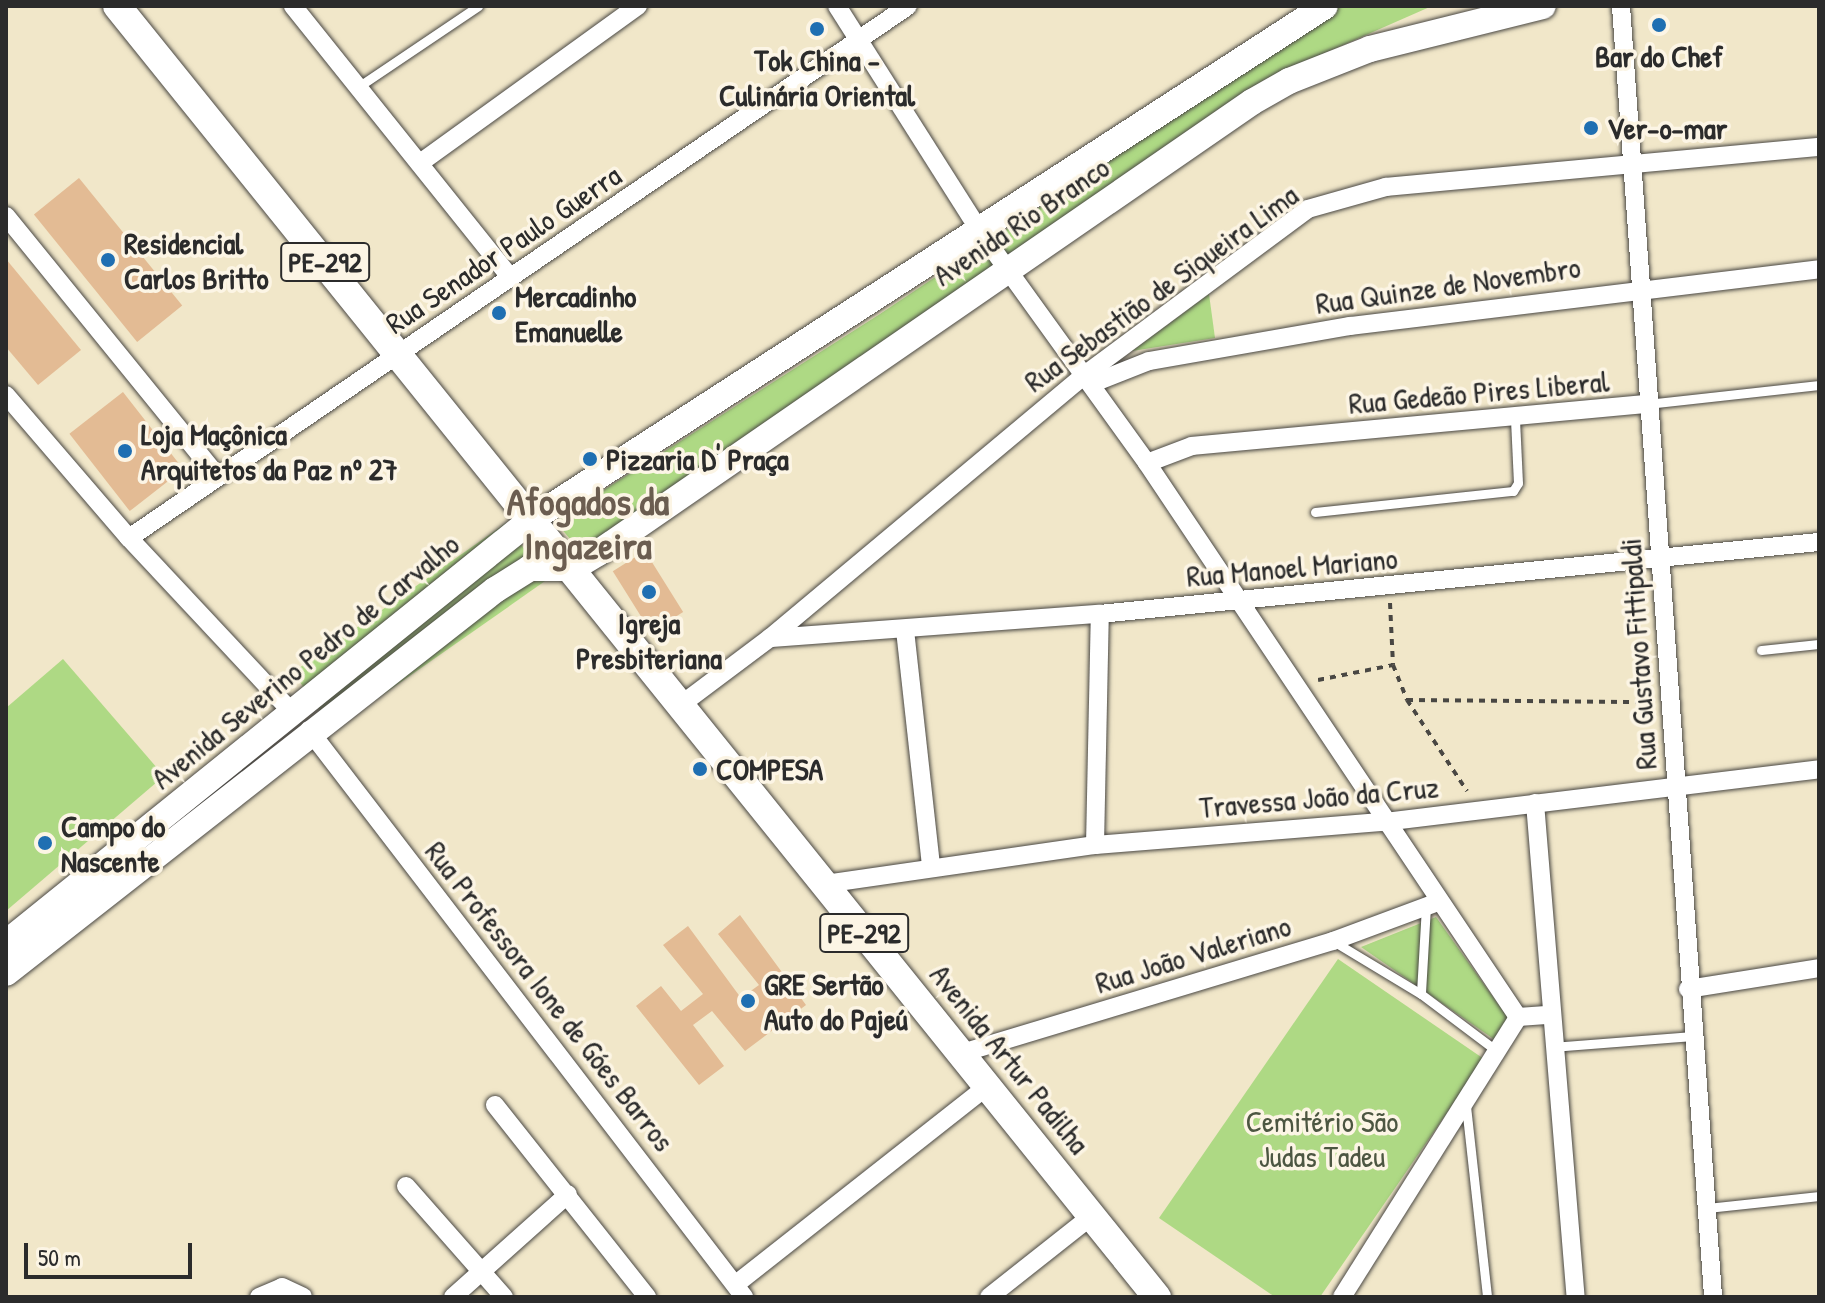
<!DOCTYPE html>
<meta charset="utf-8">
<style>
body{margin:0}
#map{position:relative;width:1825px;height:1303px;overflow:hidden;background:#f1e7c9;font-family:"Patrick Hand",sans-serif}
div>[style]{position:absolute}
[style*='--x']{left:calc(var(--x)*1px);top:calc(var(--y)*1px);width:calc(var(--w)*1px);rotate:calc(var(--a)*1deg)}
.green>*{inset:0;background:#aed984;transform-origin:0 0}
.building>*{inset:0;background:#e3bb94;transform-origin:0 0}
.path>*{height:4px;margin-top:-2px;transform-origin:0;background:repeating-linear-gradient(90deg,#494743 0 6px,transparent 0 12px)}
.roads{filter:drop-shadow(0 0 2px #494743) drop-shadow(0 0 2px #494743)}
.lane>*{height:9px;margin:-4.5px;padding:0 4.5px;transform-origin:4.5px;border-radius:4.5px;background:#fff}
.street>*{height:18px;margin:-9px;padding:0 9px;transform-origin:9px;border-radius:9px;background:#fff}
.secondary>*{height:26px;margin:-13px;padding:0 13px;transform-origin:13px;border-radius:13px;background:#fff}
.primary>*{height:28px;margin:-14px;padding:0 14px;transform-origin:14px;border-radius:14px;background:#fff}
.dots>*{width:22px;height:22px;translate:-50% -50%;box-sizing:border-box;border:4px solid #fcf5e5;border-radius:50%}
span{translate:-50% -50%;white-space:nowrap;text-align:center;line-height:1.15;-webkit-text-stroke:7px #fcf5e5;paint-order:stroke}
.shield-label span{padding:2px 6px;background:#fcf5e5;border:2px solid;border-radius:6px;-webkit-text-stroke-width:0}
.shield-label{font-size:28px;color:#2b2b2b;font-weight:700}
.poi-label{font-size:30px;color:#2b2b2b;font-weight:700}
.left{translate:0 -50%;text-align:left}
.street-label{font-size:30px;color:#2b2b2b}
.park-label{font-size:30px;color:#4c5641}
.district-label{font-size:38px;color:#6b5d50;font-weight:700}
.frame{position:absolute;inset:0;border:8px solid #2b2b2b;pointer-events:none}
.scale{position:absolute;left:24px;top:1243px;width:168px;height:36px;box-sizing:border-box;border:4px solid #2b2b2b;border-top:0;padding-left:10px;font-size:24px;line-height:28px;white-space:nowrap;color:#2b2b2b;-webkit-text-stroke:6px #fcf5e5;paint-order:stroke}
</style>
<div id="map">
<div class="green">
<i style="clip-path:polygon(1340px 6px,1432px 6px,1264px 80px,580px 551px,555px 521px,880px 314px)"></i>
<i style="clip-path:polygon(1209px 294px,1215px 338px,1132px 351px)"></i>
<i style="left:506px;top:523px;width:70px;height:260px;rotate:55deg"></i>
<i style="clip-path:polygon(63px 659px,164px 776px,6px 911px,6px 708px)"></i>
<i style="clip-path:polygon(1436px 917px,1508px 1018px,1495px 1040px,1361px 947px)"></i>
<i style="clip-path:polygon(1338px 959px,1484px 1059px,1320px 1297px,1275px 1297px,1159px 1218px)"></i>
</div>
<div class="building">
<i style="left:79px;top:178px;width:164px;height:58px;rotate:51deg"></i>
<i style="clip-path:polygon(6px 259px,81px 350px,38px 385px,6px 347px)"></i>
<i style="left:123px;top:392px;width:98px;height:68px;rotate:52deg"></i>
<i style="left:645px;top:551px;width:72px;height:38px;rotate:58deg"></i>
<i style="clip-path:polygon(740px 915px,806px 1005px,745px 1051px,712px 1011px,693px 1025px,724px 1066px,699px 1085px,636px 1006px,661px 986px,681px 1011px,703px 994px,663px 945px,688px 926px,741px 998px,759px 985px,718px 934px)"></i>
</div>
<div class="path">
<i style="--x:1390;--y:603;--w:62;--a:87.2"></i>
<i style="--x:1318;--y:680;--w:76;--a:-11.3"></i>
<i style="--x:1393;--y:665;--w:38;--a:68"></i>
<i style="--x:1407;--y:700;--w:109;--a:56.6"></i>
<i style="--x:1407;--y:700;--w:246;--a:0.5"></i>
</div>
<div class="roads">
<div class="lane">
<i style="--x:358;--y:87;--w:145;--a:-34"></i>
<i style="--x:1647;--y:404;--w:173;--a:-6.3"></i>
<i style="--x:1315;--y:512;--w:199;--a:-6.1"></i>
<i style="--x:1513;--y:491;--w:9;--a:-58"></i>
<i style="--x:1518;--y:483;--w:63;--a:-92.7"></i>
<i style="--x:1761;--y:650;--w:58;--a:-5.9"></i>
<i style="--x:1426;--y:906;--w:88;--a:93.3"></i>
<i style="--x:1421;--y:994;--w:95;--a:36.9"></i>
<i style="--x:1333;--y:941;--w:103;--a:31.1"></i>
<i style="--x:1553;--y:1047;--w:139;--a:-4.5"></i>
<i style="--x:1466;--y:1106;--w:192;--a:83.7"></i>
<i style="--x:1707;--y:1208;--w:113;--a:-6.1"></i>
</div>
<div class="street">
<i style="--x:293;--y:6;--w:347;--a:51.3"></i>
<i style="--x:837;--y:6;--w:265;--a:57.6"></i>
<i style="--x:979;--y:230;--w:287;--a:54.2"></i>
<i style="--x:1147;--y:463;--w:667;--a:56.19"></i>
<i style="--x:1518;--y:1017;--w:32;--a:-4"></i>
<i style="--x:1621;--y:6;--w:1294;--a:85.92"></i>
<i style="--x:420;--y:163;--w:269;--a:-35.8"></i>
<i style="--x:6;--y:216;--w:335;--a:50.9"></i>
<i style="--x:1091;--y:384;--w:62;--a:-21.6"></i>
<i style="--x:1149;--y:361;--w:204;--a:-9.9"></i>
<i style="--x:1350;--y:326;--w:472;--a:-6.9"></i>
<i style="--x:6;--y:395;--w:189;--a:49.3"></i>
<i style="--x:129;--y:538;--w:240;--a:46.9"></i>
<i style="--x:1147;--y:463;--w:48;--a:-20.7"></i>
<i style="--x:1192;--y:446;--w:457;--a:-5.3"></i>
<i style="--x:129;--y:538;--w:943;--a:-34.33"></i>
<i style="--x:905;--y:630;--w:236;--a:83.7"></i>
<i style="--x:770;--y:638;--w:331;--a:-4.2"></i>
<i style="--x:1100;--y:614;--w:723;--a:-5.72"></i>
<i style="--x:682;--y:704;--w:110;--a:-36.9"></i>
<i style="--x:770;--y:638;--w:408;--a:-39.9"></i>
<i style="--x:1083;--y:376;--w:280;--a:-36.6"></i>
<i style="--x:1308;--y:209;--w:81;--a:-15.8"></i>
<i style="--x:1386;--y:187;--w:435;--a:-5.3"></i>
<i style="--x:309;--y:730;--w:715;--a:52.5"></i>
<i style="--x:1535;--y:803;--w:496;--a:85.3"></i>
<i style="--x:1095;--y:845;--w:231;--a:-88.8"></i>
<i style="--x:824;--y:884;--w:274;--a:-8.2"></i>
<i style="--x:1095;--y:845;--w:290;--a:-4.6"></i>
<i style="--x:1384;--y:822;--w:438;--a:-6.9"></i>
<i style="--x:1688;--y:989;--w:133;--a:-9.1"></i>
<i style="--x:962;--y:1053;--w:388;--a:-16.8"></i>
<i style="--x:1333;--y:941;--w:112;--a:-20.4"></i>
<i style="--x:495;--y:1105;--w:245;--a:51.6"></i>
<i style="--x:406;--y:1186;--w:148;--a:48.6"></i>
<i style="--x:736;--y:1284;--w:320;--a:-38.2"></i>
<i style="--x:259;--y:1297;--w:25;--a:-23"></i>
<i style="--x:282;--y:1287;--w:23;--a:25"></i>
<i style="--x:453;--y:1297;--w:154;--a:-41.8"></i>
<i style="--x:989;--y:1297;--w:132;--a:-38.3"></i>
<i style="--x:1342;--y:1297;--w:331;--a:-57.8"></i>
</div>
<div class="secondary">
<i style="--x:6;--y:943;--w:676;--a:-38.87"></i>
<i style="--x:532;--y:519;--w:944;--a:-32.9"></i>
<i style="--x:6;--y:973;--w:621;--a:-38.07"></i>
<i style="--x:495;--y:590;--w:41;--a:-32.2"></i>
<i style="--x:530;--y:568;--w:43;--a:0"></i>
<i style="--x:573;--y:568;--w:29;--a:-31"></i>
<i style="--x:598;--y:553;--w:794;--a:-34.59"></i>
<i style="--x:1252;--y:102;--w:43;--a:-29.6"></i>
<i style="--x:1289;--y:81;--w:87;--a:-21.6"></i>
<i style="--x:1370;--y:49;--w:178;--a:-14"></i>
</div>
<div class="primary">
<i style="--x:117;--y:6;--w:1658;--a:51.15"></i>
</div>
</div>
<div class="dots">
<i style="left:1659px;top:25px;background:#1f6fb2"></i>
<i style="left:817px;top:29px;background:#1f6fb2"></i>
<i style="left:1591px;top:128px;background:#1f6fb2"></i>
<i style="left:108px;top:260px;background:#1f6fb2"></i>
<i style="left:499px;top:313px;background:#1f6fb2"></i>
<i style="left:125px;top:451px;background:#1f6fb2"></i>
<i style="left:590px;top:459px;background:#1f6fb2"></i>
<i style="left:649px;top:592px;background:#1f6fb2"></i>
<i style="left:700px;top:769px;background:#1f6fb2"></i>
<i style="left:45px;top:843px;background:#1f6fb2"></i>
<i style="left:748px;top:1001px;background:#1f6fb2"></i>
</div>
<div class="shield-label">
<span style="left:325px;top:262px">PE-292</span>
<span style="left:864px;top:933px">PE-292</span>
</div>
<div class="poi-label">
<span style="left:1659px;top:56px">Bar do Chef</span>
<span style="left:817px;top:77px">Tok China -<br>Culinária Oriental</span>
<span class="left" style="left:1607px;top:128px">Ver-o-mar</span>
<span class="left" style="left:124px;top:260px">Residencial<br>Carlos Britto</span>
<span class="left" style="left:515px;top:313px">Mercadinho<br>Emanuelle</span>
<span class="left" style="left:141px;top:451px">Loja Maçônica<br>Arquitetos da Paz nº 27</span>
<span class="left" style="left:606px;top:459px">Pizzaria D' Praça</span>
<span style="left:649px;top:640px">Igreja<br>Presbiteriana</span>
<span class="left" style="left:716px;top:769px">COMPESA</span>
<span class="left" style="left:61px;top:843px">Campo do<br>Nascente</span>
<span class="left" style="left:764px;top:1001px">GRE Sertão<br>Auto do Pajeú</span>
</div>
<div class="street-label">
<span style="left:1021px;top:221px;rotate:-34deg">Avenida Rio Branco</span>
<span style="left:503px;top:249px;rotate:-34deg">Rua Senador Paulo Guerra</span>
<span style="left:1448px;top:285px;rotate:-8deg">Rua Quinze de Novembro</span>
<span style="left:1161px;top:288px;rotate:-36deg">Rua Sebastião de Siqueira Lima</span>
<span style="left:1479px;top:392px;rotate:-5deg">Rua Gedeão Pires Liberal</span>
<span style="left:1292px;top:567px;rotate:-5deg">Rua Manoel Mariano</span>
<span style="left:1638px;top:654px;rotate:-94deg">Rua Gustavo Fittipaldi</span>
<span style="left:305px;top:661px;rotate:-39deg">Avenida Severino Pedro de Carvalho</span>
<span style="left:1319px;top:797px;rotate:-5deg">Travessa João da Cruz</span>
<span style="left:1193px;top:954px;rotate:-17deg">Rua João Valeriano</span>
<span style="left:550px;top:996px;rotate:52deg">Rua Professora Ione de Góes Barros</span>
<span style="left:1010px;top:1059px;rotate:51deg">Avenida Artur Padilha</span>
</div>
<div class="park-label">
<span style="left:1322px;top:1138px">Cemitério São<br>Judas Tadeu</span>
</div>
<div class="district-label">
<span style="left:588px;top:524px">Afogados da<br>Ingazeira</span>
</div>
<div class="frame"></div>
<div class="scale">50 m</div>
</div>
